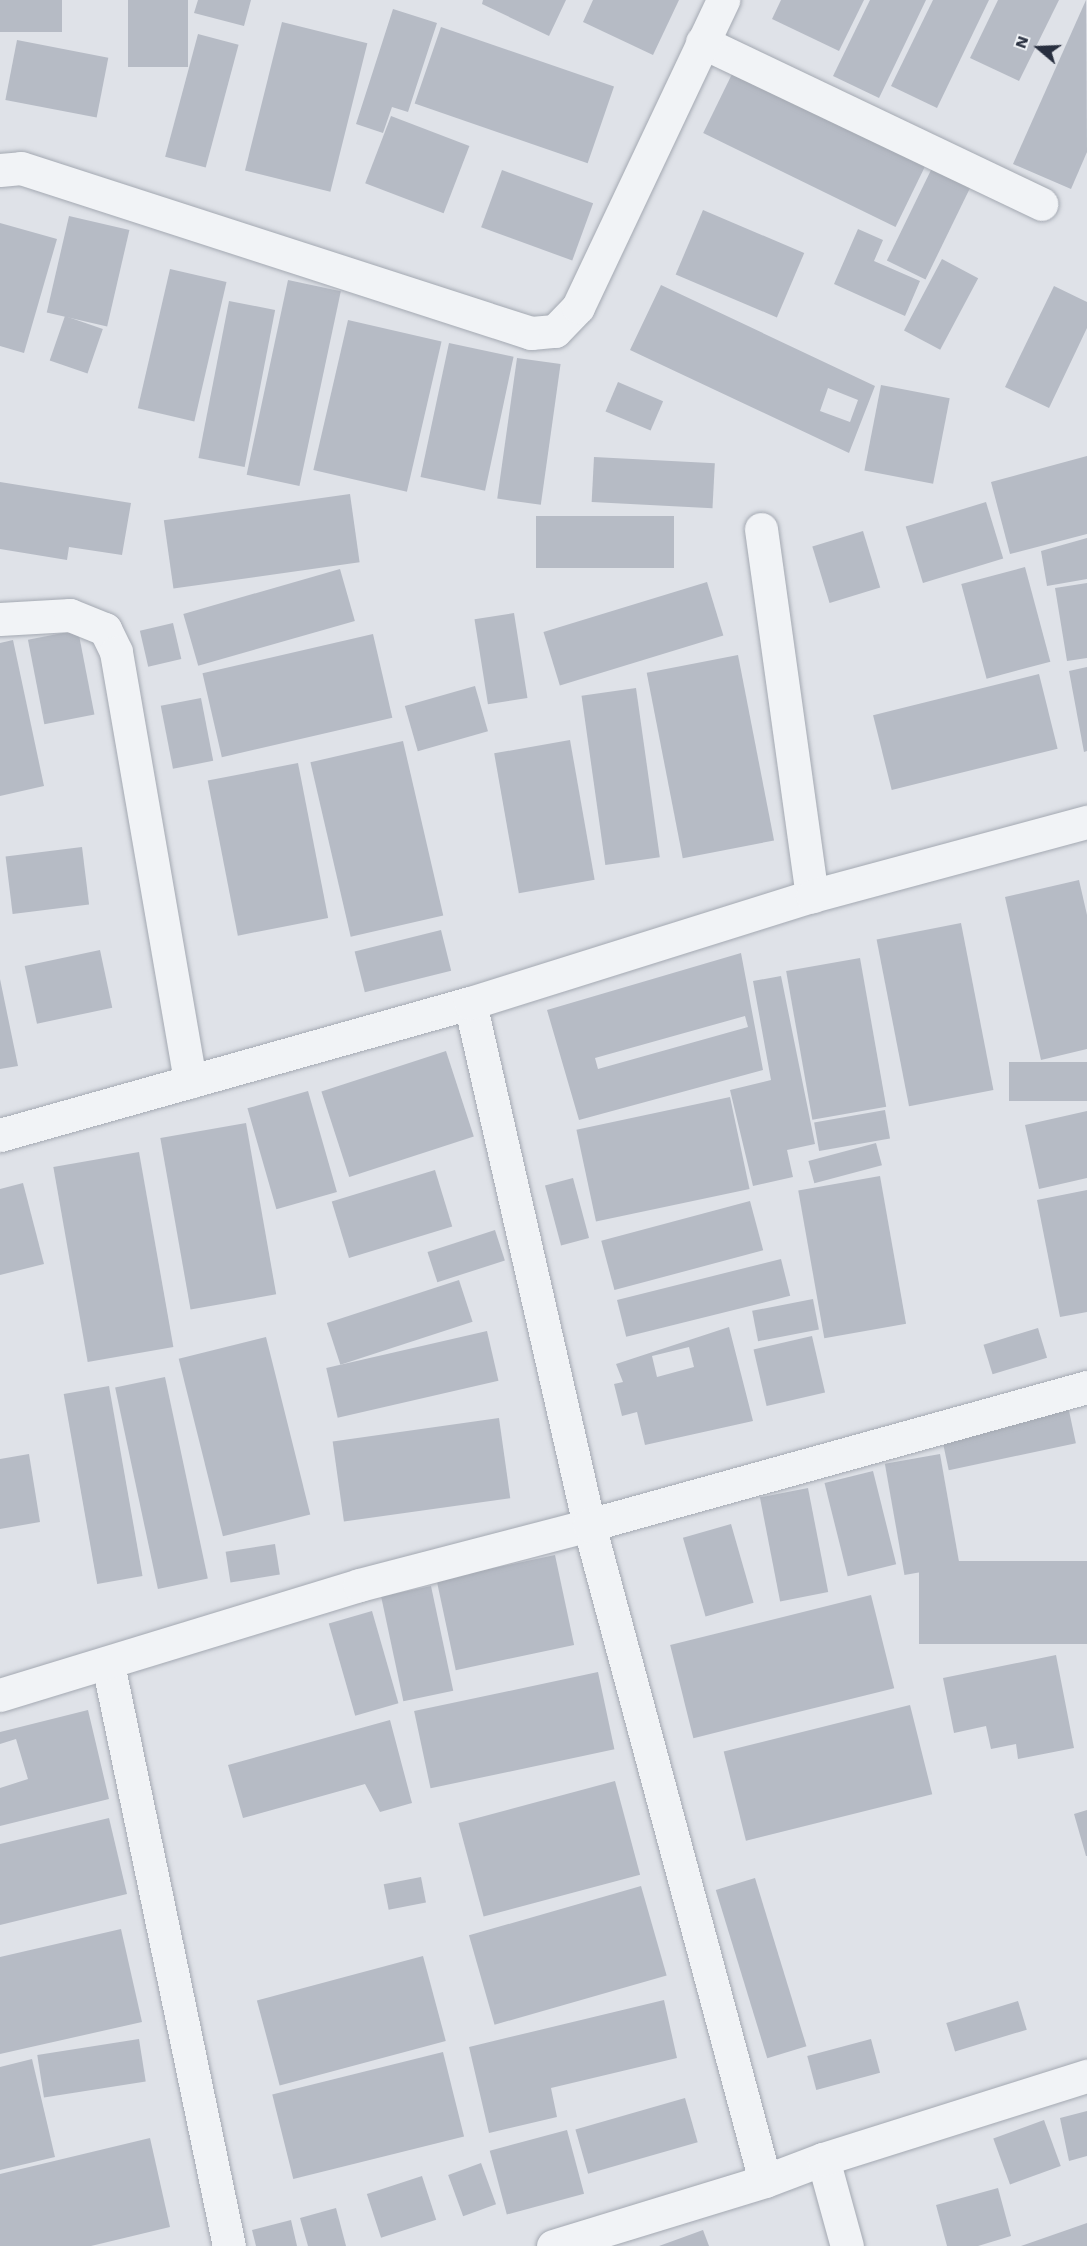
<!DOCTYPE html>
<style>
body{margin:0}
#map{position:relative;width:1087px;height:2246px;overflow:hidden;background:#dfe2e8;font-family:"Work Sans",sans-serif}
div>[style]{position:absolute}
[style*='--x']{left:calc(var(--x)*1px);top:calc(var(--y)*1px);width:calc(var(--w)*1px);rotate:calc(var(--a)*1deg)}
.building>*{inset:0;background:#b6bbc5;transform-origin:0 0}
.roads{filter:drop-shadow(0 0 2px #a4a9b2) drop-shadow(0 0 2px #a4a9b2)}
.street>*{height:33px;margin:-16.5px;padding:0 16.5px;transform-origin:16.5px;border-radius:16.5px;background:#f1f3f6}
span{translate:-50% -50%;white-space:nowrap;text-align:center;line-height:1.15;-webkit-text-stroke:4.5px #eef1f5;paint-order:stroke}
.north{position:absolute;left:1009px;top:18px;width:60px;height:60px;-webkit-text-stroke:4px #eef1f5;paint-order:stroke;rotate:289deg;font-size:16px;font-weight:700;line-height:24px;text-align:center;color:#282f3f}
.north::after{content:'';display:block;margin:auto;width:21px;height:27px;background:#282f3f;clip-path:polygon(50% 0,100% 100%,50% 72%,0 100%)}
</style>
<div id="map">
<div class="building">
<i style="left:0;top:0;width:62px;height:32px"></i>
<i style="left:128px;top:0;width:60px;height:67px"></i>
<i style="clip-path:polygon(198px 0,251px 0,244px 26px,194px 13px)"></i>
<i style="clip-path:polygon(483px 0,566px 0,549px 36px,482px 4px)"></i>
<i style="clip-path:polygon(593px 0,679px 0,653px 55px,583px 22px)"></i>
<i style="clip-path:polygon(781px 0,864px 0,839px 51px,772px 19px)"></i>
<i style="clip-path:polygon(870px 0,926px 0,879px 98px,833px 76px)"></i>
<i style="clip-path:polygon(933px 0,989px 0,937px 108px,891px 86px)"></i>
<i style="clip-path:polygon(998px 0,1059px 0,1019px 81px,970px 58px)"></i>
<i style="clip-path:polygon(1086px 0,1087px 152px,1071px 189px,1013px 164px)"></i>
<i style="clip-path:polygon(393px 9px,437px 23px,408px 112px,392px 107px,383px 133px,356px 124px)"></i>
<i style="left:282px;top:22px;width:88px;height:153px;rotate:14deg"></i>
<i style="left:441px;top:27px;width:183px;height:81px;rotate:19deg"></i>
<i style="left:198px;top:34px;width:42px;height:127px;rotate:15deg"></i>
<i style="left:17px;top:40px;width:93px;height:61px;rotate:11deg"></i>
<i style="left:733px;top:72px;width:214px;height:68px;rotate:26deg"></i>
<i style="left:391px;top:116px;width:84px;height:72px;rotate:21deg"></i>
<i style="left:932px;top:168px;width:43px;height:103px;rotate:26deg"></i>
<i style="left:502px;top:170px;width:97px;height:61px;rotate:20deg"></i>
<i style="left:703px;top:210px;width:110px;height:70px;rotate:23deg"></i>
<i style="left:69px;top:216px;width:62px;height:99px;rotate:13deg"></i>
<i style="clip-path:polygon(0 223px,57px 239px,24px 353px,0 346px)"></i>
<i style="clip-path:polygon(858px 229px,883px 240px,874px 261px,920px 281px,905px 316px,834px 284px)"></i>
<i style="left:942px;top:259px;width:41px;height:81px;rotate:28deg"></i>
<i style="left:170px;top:269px;width:58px;height:143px;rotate:13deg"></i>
<i style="left:288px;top:280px;width:54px;height:199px;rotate:12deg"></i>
<i style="clip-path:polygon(evenodd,661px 285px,875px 386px,849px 453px,630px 350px,661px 285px,828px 388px,858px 400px,850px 422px,820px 411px,828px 388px)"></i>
<i style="clip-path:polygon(1054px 286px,1087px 302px,1087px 328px,1049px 408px,1005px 387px)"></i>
<i style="left:229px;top:301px;width:47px;height:160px;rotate:11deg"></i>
<i style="left:65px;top:316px;width:40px;height:47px;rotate:19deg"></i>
<i style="left:348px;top:320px;width:96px;height:154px;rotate:13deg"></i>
<i style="left:449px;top:343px;width:66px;height:137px;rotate:12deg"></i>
<i style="left:517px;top:358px;width:44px;height:142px;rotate:8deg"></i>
<i style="left:618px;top:382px;width:49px;height:32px;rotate:23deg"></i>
<i style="left:881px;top:385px;width:70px;height:87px;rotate:11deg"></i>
<i style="clip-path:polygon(1087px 456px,1087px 534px,1010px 554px,991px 482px)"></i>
<i style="left:594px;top:457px;width:121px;height:45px;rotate:3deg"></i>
<i style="clip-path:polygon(0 482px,131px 503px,122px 555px,69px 547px,67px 560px,0 549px)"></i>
<i style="left:350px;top:494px;width:69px;height:188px;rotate:82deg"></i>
<i style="left:986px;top:502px;width:59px;height:84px;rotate:73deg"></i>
<i style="left:536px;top:516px;width:138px;height:52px"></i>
<i style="left:863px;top:531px;width:59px;height:53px;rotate:73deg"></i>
<i style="clip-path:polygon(1087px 538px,1087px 579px,1047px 586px,1041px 551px)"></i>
<i style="left:1025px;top:567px;width:98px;height:66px;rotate:75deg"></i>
<i style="left:340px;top:569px;width:54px;height:163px;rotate:74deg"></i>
<i style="left:707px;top:582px;width:56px;height:171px;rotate:73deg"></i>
<i style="clip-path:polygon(1087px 583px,1087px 658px,1067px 661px,1055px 588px)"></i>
<i style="left:514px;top:613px;width:86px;height:40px;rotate:81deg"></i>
<i style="left:173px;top:623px;width:37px;height:34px;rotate:77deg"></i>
<i style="left:78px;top:630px;width:86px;height:51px;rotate:79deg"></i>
<i style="left:373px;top:634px;width:86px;height:175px;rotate:77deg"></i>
<i style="clip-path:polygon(13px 640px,44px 786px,0 796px,0 643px)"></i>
<i style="left:738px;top:655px;width:189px;height:93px;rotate:79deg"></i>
<i style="clip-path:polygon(1087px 667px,1087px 751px,1084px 752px,1069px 671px)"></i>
<i style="left:1039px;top:674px;width:77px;height:171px;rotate:76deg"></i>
<i style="left:475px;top:686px;width:47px;height:73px;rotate:74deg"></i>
<i style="left:636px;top:688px;width:171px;height:55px;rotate:82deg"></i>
<i style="left:201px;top:698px;width:64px;height:41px;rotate:79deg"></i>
<i style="left:570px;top:740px;width:142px;height:77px;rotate:80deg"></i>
<i style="left:403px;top:741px;width:179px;height:95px;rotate:77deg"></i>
<i style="left:298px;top:763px;width:158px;height:92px;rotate:79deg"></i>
<i style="left:82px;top:847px;width:58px;height:77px;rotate:83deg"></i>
<i style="clip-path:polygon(1079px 880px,1087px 915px,1087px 1049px,1041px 1060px,1005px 897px)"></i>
<i style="left:961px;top:923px;width:170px;height:86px;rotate:79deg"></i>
<i style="left:441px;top:930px;width:42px;height:89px;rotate:76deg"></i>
<i style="left:100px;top:950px;width:59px;height:77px;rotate:78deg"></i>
<i style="clip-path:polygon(evenodd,741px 953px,763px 1070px,579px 1120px,547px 1010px,741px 953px,745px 1016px,748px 1027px,598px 1069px,595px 1058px,745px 1016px)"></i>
<i style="left:860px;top:958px;width:151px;height:75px;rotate:80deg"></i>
<i style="clip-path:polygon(781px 976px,815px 1144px,787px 1150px,793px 1177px,753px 1186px,730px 1090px,771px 1080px,753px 981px)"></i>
<i style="clip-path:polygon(0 979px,18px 1066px,0 1069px)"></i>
<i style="left:446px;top:1051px;width:90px;height:131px;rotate:72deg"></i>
<i style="left:1087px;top:1062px;width:39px;height:78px;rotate:90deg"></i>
<i style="left:308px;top:1091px;width:105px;height:63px;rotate:74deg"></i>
<i style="left:730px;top:1097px;width:94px;height:157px;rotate:78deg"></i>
<i style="left:885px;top:1110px;width:29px;height:72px;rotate:80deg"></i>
<i style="clip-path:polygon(1087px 1111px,1087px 1178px,1039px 1189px,1025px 1125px)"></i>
<i style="left:246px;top:1123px;width:174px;height:87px;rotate:80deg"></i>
<i style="left:876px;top:1143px;width:23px;height:70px;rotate:75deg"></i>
<i style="left:139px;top:1152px;width:198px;height:87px;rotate:80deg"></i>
<i style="left:435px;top:1170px;width:59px;height:108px;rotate:73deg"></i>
<i style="left:880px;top:1176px;width:150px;height:83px;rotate:80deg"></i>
<i style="left:573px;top:1178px;width:62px;height:29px;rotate:75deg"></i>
<i style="clip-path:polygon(23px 1183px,44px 1264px,0 1275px,0 1189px)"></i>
<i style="clip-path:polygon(1087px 1190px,1087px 1312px,1060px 1317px,1037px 1200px)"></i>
<i style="left:750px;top:1201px;width:51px;height:154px;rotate:75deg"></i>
<i style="left:495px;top:1230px;width:32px;height:71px;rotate:72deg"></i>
<i style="left:781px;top:1259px;width:38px;height:169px;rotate:76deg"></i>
<i style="left:459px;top:1280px;width:44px;height:139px;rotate:72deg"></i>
<i style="left:813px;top:1299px;width:31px;height:62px;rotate:79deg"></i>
<i style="clip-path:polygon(evenodd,729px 1327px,753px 1421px,645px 1445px,637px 1412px,622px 1416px,614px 1384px,623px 1382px,616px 1364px,729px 1327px,689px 1347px,694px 1367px,657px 1377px,652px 1356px,689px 1347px)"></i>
<i style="left:1038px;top:1328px;width:31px;height:57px;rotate:73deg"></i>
<i style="left:487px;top:1331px;width:51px;height:165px;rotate:77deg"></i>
<i style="left:812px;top:1336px;width:58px;height:60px;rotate:77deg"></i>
<i style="left:266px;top:1337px;width:183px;height:90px;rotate:76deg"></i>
<i style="left:165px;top:1377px;width:206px;height:51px;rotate:78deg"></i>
<i style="left:109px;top:1386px;width:193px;height:46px;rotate:80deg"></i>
<i style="left:1068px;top:1406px;width:38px;height:130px;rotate:78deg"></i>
<i style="left:499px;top:1418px;width:81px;height:168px;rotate:82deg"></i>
<i style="clip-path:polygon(29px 1454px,40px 1522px,0 1529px,0 1459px)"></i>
<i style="left:940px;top:1454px;width:113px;height:56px;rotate:80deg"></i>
<i style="left:873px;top:1471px;width:96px;height:50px;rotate:76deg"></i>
<i style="left:808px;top:1488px;width:106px;height:49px;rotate:79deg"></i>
<i style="left:731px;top:1524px;width:82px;height:50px;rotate:74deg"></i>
<i style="left:275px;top:1544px;width:31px;height:50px;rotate:81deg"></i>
<i style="left:555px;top:1555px;width:92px;height:121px;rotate:78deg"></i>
<i style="left:1087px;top:1561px;width:83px;height:168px;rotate:90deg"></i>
<i style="left:431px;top:1586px;width:107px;height:51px;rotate:78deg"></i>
<i style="left:871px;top:1595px;width:96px;height:207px;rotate:76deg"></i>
<i style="left:372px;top:1611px;width:96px;height:45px;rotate:74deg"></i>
<i style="clip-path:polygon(1056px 1655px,1074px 1748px,1018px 1759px,1016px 1744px,991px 1749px,986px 1726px,954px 1733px,943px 1678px)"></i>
<i style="left:598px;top:1672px;width:79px;height:188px;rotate:78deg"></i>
<i style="left:910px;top:1705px;width:92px;height:192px;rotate:76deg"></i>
<i style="clip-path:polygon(88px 1710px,109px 1799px,0 1826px,0 1788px,28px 1779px,16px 1739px,0 1744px,0 1732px)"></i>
<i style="clip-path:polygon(390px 1720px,412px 1803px,380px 1812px,365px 1784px,243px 1818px,228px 1765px)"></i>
<i style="left:615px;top:1781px;width:97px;height:162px;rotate:75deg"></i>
<i style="clip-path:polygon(1087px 1810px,1087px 1856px,1086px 1856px,1074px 1814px)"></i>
<i style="clip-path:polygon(109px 1818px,127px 1894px,0 1925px,0 1844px)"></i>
<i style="left:421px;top:1877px;width:26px;height:38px;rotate:79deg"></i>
<i style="left:755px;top:1878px;width:176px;height:41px;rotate:73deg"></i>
<i style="left:641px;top:1886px;width:93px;height:179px;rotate:74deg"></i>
<i style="clip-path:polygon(121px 1929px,142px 2022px,0 2054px,0 1957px)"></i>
<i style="left:423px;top:1956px;width:88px;height:172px;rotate:75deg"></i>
<i style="clip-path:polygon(664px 2000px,677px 2058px,551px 2088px,557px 2117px,489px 2133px,469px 2047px)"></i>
<i style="left:1018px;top:2001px;width:30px;height:75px;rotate:73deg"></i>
<i style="left:139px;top:2039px;width:43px;height:103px;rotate:81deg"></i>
<i style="left:871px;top:2039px;width:35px;height:66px;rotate:75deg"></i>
<i style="left:443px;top:2052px;width:87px;height:176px;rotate:76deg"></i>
<i style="clip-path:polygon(32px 2059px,55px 2157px,0 2170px,0 2067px)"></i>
<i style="left:685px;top:2098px;width:46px;height:114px;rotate:74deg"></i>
<i style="clip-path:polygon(1087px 2111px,1087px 2156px,1069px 2161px,1060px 2118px)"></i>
<i style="left:1044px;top:2120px;width:49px;height:54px;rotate:70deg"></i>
<i style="left:567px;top:2130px;width:66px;height:80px;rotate:75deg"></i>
<i style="clip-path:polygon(150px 2138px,170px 2227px,91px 2246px,0 2246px,0 2174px)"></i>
<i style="left:481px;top:2163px;width:44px;height:35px;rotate:70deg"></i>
<i style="left:422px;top:2176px;width:46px;height:58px;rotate:72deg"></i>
<i style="clip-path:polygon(998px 2188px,1011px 2236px,978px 2246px,947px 2246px,936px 2205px)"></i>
<i style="clip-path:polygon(336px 2208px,346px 2246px,308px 2246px,300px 2218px)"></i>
<i style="clip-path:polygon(291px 2220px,297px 2246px,256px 2246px,252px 2230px)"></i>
<i style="clip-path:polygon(1087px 2223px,1087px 2246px,1021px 2246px)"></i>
<i style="clip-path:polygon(703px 2230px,709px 2246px,659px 2246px)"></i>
</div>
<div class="roads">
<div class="street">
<i style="--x:702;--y:42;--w:376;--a:25.5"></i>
<i style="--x:0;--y:170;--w:21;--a:-5"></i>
<i style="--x:21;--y:168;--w:536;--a:17.93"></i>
<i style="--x:531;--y:333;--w:24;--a:-5"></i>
<i style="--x:555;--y:331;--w:33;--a:-46"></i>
<i style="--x:578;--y:307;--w:340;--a:-64.7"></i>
<i style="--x:761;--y:529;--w:371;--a:82.1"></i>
<i style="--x:0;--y:619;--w:70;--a:-3.3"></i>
<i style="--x:70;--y:615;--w:38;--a:22"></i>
<i style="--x:105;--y:629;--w:25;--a:64"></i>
<i style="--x:116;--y:652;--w:436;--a:80.2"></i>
<i style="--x:470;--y:1003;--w:535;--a:77.16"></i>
<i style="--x:589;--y:1525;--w:679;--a:74.98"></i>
<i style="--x:0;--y:1135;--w:488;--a:-15.7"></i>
<i style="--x:470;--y:1003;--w:358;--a:-17.4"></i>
<i style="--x:812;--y:896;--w:285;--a:-15.1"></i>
<i style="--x:108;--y:1664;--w:594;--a:78.26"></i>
<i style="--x:0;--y:1695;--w:375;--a:-17"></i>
<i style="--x:359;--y:1585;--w:238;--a:-14.6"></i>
<i style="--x:589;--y:1525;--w:517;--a:-15.49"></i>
<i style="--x:823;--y:2159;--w:90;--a:74.6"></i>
<i style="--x:553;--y:2246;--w:222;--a:-17"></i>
<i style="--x:765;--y:2181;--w:62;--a:-20.8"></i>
<i style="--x:823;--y:2159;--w:277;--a:-17.5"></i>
</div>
</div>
<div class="north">N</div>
</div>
